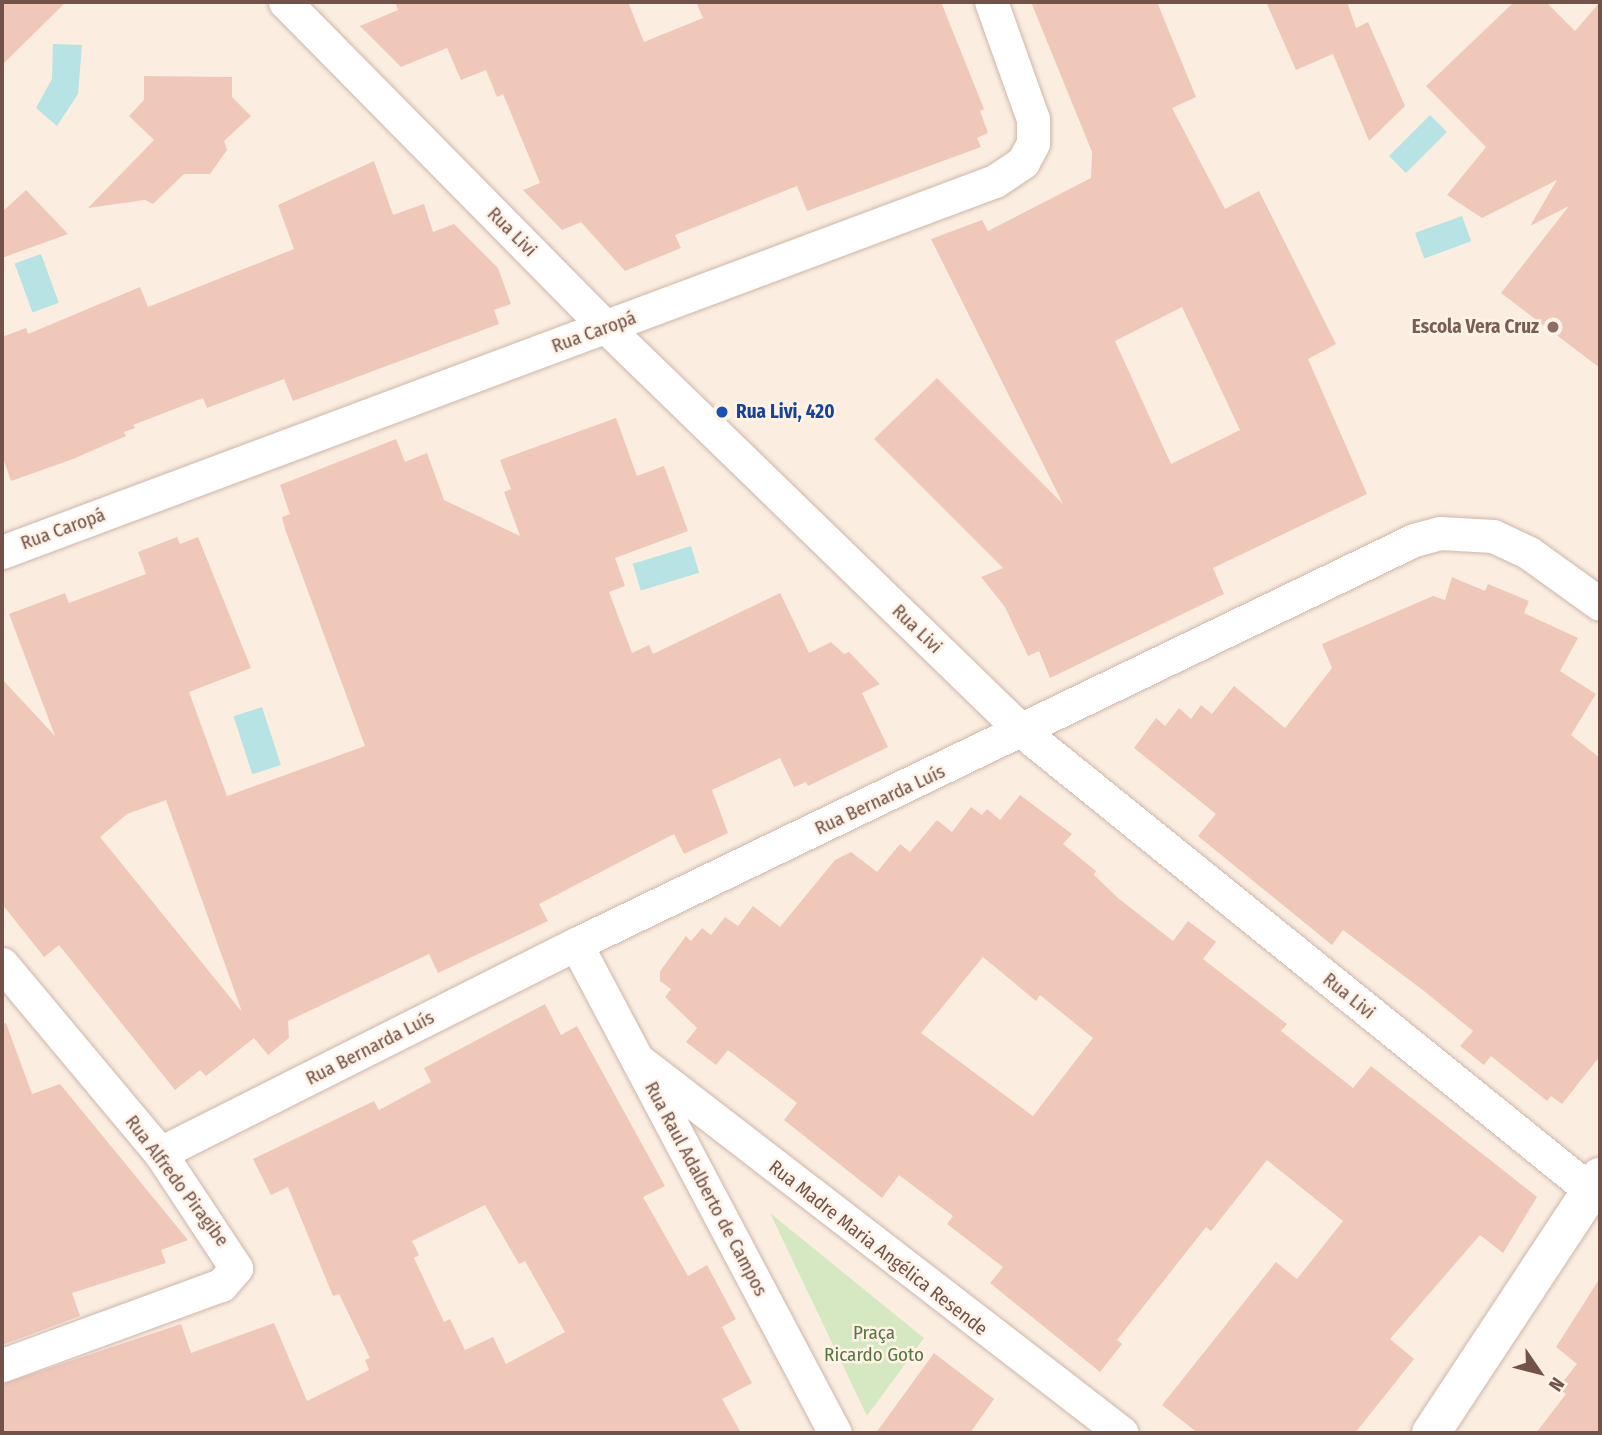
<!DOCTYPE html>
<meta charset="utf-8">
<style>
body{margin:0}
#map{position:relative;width:1602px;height:1435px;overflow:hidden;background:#fbeee1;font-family:"Fira Sans Condensed",sans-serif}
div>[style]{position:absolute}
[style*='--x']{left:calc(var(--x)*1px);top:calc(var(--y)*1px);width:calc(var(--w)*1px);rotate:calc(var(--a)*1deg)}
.green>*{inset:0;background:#d6e8c1}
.water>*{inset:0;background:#b7e3e4;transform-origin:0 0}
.building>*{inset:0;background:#f0c8ba}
.roads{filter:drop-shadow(0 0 2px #ceb6ab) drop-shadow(0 0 2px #ceb6ab)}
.street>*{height:33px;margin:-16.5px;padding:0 16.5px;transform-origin:16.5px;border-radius:16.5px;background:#fff}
.secondary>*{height:38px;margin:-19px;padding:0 19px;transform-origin:19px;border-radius:19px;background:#fff}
.dots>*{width:19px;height:19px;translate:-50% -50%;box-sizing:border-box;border:4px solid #fff2e7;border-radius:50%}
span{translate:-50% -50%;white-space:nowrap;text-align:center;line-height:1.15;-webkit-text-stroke:5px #fff2e7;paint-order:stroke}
.street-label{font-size:19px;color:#725249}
.education-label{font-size:19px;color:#785e54;font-weight:700}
.right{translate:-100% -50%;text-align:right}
.transit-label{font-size:19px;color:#164399;font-weight:700}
.left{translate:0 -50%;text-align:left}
.park-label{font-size:19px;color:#587842}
.frame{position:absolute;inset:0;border:4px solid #725249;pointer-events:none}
.north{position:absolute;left:1504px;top:1337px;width:70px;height:70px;-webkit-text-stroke:5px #fff2e7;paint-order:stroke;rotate:125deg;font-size:19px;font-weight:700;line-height:28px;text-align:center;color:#725249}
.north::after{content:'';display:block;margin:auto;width:24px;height:32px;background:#725249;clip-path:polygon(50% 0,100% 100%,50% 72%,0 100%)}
</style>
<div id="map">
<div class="green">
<i style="clip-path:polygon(770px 1213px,924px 1338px,867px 1416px)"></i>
</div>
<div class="water">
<i style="clip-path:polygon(53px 44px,82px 45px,78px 94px,57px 126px,36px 108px,52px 79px)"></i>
<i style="left:1430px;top:115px;width:24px;height:58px;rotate:45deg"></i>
<i style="left:1462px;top:216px;width:27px;height:50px;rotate:70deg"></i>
<i style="left:41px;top:254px;width:52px;height:28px;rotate:70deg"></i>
<i style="left:691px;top:546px;width:28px;height:61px;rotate:73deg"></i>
<i style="left:262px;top:707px;width:61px;height:30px;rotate:72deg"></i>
</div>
<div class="building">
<i style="clip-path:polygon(2px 2px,66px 2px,2px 65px)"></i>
<i style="clip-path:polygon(395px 2px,628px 2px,644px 42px,703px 18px,696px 2px,941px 2px,984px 109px,980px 111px,988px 133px,977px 138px,981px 147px,807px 211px,797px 186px,675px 235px,681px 248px,625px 271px,581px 222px,562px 230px,523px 190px,540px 183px,503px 94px,497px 97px,486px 70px,461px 80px,447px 48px,401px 67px,360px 26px,398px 10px)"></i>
<i style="clip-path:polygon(evenodd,1031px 2px,1157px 2px,1196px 97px,1172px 108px,1225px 209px,1259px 191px,1336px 344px,1308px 359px,1367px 494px,1213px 568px,1224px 594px,1050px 678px,1039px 651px,1028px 656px,1005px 607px,981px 577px,1003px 568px,874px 439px,937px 378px,1063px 504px,931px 239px,982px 220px,988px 231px,1091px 178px,1092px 152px,1031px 2px,1182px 307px,1240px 430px,1171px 464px,1115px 341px,1182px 307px)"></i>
<i style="clip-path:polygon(1266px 2px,1347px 2px,1356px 28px,1368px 22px,1405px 106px,1369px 141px,1333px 54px,1296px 70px)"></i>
<i style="clip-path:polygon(1514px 2px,1546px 2px,1575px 31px,1600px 2px,1600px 368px,1501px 293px,1569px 206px,1530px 226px,1557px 180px,1482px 218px,1447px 195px,1486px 147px,1426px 86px)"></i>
<i style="clip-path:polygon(144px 76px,232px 77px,232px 97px,251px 116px,224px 141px,227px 150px,210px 174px,184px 174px,153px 204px,145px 200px,88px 208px,154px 140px,129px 116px,144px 100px)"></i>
<i style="clip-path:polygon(374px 161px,393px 215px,424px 204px,433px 232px,454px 224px,498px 268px,511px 304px,494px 310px,499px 324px,293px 401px,284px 379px,207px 408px,203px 398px,133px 425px,135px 428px,124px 432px,126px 436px,73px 459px,11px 481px,2px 455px,2px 337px,26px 328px,28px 334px,140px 287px,148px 307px,294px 249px,278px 205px)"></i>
<i style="clip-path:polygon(26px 190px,68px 234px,2px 258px,2px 212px)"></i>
<i style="clip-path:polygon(evenodd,616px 418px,637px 476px,664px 466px,688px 531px,615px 558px,625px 586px,609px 592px,632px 653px,649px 645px,653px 654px,780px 593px,809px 653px,831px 642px,844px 654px,849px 652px,880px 684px,862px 693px,888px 747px,808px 786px,806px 782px,794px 787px,780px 758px,712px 790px,728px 833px,684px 854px,674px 834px,539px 904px,548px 921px,438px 973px,429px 954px,288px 1021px,289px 1038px,268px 1055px,254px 1038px,206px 1076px,200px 1070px,175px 1090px,59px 945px,44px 957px,2px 904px,2px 679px,55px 736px,9px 614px,65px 593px,69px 603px,146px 574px,138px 552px,177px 537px,180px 544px,198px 537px,251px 668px,189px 692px,227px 796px,365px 746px,285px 529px,282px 517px,290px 514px,280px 485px,396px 439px,405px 462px,427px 453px,444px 500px,520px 536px,504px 492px,511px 489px,500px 460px,616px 418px,166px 800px,242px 1012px,100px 837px,127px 814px,166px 800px)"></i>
<i style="clip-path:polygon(1452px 577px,1485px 591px,1488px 584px,1529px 601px,1524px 613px,1578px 638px,1560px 671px,1596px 694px,1571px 735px,1600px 758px,1600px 1056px,1562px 1104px,1551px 1096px,1547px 1101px,1491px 1056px,1484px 1065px,1460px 1046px,1473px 1031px,1424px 991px,1343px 930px,1332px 945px,1198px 836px,1216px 814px,1134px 748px,1156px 718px,1165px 726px,1179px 708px,1191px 719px,1201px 705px,1212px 714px,1234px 686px,1285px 728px,1332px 668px,1322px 644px,1433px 596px,1445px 600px)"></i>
<i style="clip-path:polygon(evenodd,1020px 795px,1072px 834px,1063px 844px,1096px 871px,1094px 875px,1118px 898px,1173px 941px,1188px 921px,1216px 942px,1203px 959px,1287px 1024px,1281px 1031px,1353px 1088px,1371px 1066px,1537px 1197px,1503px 1253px,1480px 1235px,1390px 1339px,1414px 1359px,1355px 1433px,1198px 1433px,1162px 1405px,1276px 1262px,1297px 1279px,1343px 1221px,1267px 1160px,1211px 1231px,1206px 1227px,1117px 1340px,1122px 1344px,1100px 1372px,990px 1283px,1003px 1267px,947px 1224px,953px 1216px,899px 1175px,882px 1198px,784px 1120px,797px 1103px,728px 1050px,716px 1065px,686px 1042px,697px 1028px,665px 997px,671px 989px,660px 981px,660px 971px,686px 936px,691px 941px,702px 928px,711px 935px,725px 917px,738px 926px,753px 906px,780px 927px,835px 860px,851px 852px,877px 872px,900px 844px,910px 852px,937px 820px,952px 832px,971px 807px,982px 815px,987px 809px,1000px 820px,1020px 795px,983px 957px,1036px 1001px,1040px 995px,1093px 1038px,1033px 1116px,921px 1033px,983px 957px)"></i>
<i style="clip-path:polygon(evenodd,545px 1004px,561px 1035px,577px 1026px,665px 1186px,643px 1197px,688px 1276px,707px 1265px,736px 1319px,722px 1327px,752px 1383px,722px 1399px,741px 1433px,2px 1433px,2px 1384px,181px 1324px,191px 1353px,274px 1323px,307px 1401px,369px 1370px,365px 1360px,370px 1358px,339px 1294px,333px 1296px,288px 1187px,271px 1195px,253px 1159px,374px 1101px,379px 1110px,431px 1082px,424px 1068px,545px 1004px,485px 1205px,519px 1264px,525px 1261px,565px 1332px,506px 1364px,493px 1337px,465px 1350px,450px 1319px,444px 1322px,414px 1258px,419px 1255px,412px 1241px,485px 1205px)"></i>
<i style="clip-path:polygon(6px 1023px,32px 1094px,60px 1084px,188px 1240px,161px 1250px,166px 1263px,72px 1293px,80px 1316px,2px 1345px,2px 1024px)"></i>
<i style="clip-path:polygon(1600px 1278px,1600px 1433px,1536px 1433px,1566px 1394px,1558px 1388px,1577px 1364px,1556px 1347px)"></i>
<i style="clip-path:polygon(934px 1353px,994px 1399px,970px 1433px,876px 1433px)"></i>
</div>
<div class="roads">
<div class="street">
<i style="--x:285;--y:2;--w:458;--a:45.4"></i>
<i style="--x:607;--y:328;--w:580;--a:44.16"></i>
<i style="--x:1023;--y:732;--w:742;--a:38.93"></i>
<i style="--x:2;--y:552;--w:1060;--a:-20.49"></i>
<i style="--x:995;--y:181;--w:34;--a:-34"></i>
<i style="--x:1023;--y:162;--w:21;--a:-62"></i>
<i style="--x:1033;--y:143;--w:24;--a:-90"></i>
<i style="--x:1033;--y:119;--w:124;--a:-109.7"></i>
<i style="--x:576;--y:944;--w:553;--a:62.09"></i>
<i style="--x:2;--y:964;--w:246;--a:50.1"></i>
<i style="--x:160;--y:1153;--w:138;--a:56.5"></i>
<i style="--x:236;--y:1268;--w:23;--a:131"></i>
<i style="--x:221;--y:1285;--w:233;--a:159.9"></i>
<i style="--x:637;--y:1059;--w:612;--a:37.64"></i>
<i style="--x:160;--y:1153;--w:466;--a:-26.7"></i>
<i style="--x:576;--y:944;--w:930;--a:-25.74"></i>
<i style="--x:1414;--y:540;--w:27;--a:-15"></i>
<i style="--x:1440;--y:533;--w:53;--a:3.2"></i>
<i style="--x:1493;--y:536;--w:40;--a:25"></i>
<i style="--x:1529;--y:553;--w:87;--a:35.7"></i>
</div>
<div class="secondary">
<i style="--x:1431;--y:1433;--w:307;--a:-56.6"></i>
</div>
</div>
<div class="dots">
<i style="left:1553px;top:327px;background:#8d6e63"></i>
<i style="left:722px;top:412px;background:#1a4fb4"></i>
</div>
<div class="street-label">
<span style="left:512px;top:232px;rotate:45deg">Rua Livi</span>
<span style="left:594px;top:332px;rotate:-20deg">Rua Caropá</span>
<span style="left:63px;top:529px;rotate:-20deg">Rua Caropá</span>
<span style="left:917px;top:629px;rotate:44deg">Rua Livi</span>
<span style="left:880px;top:800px;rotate:-25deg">Rua Bernarda Luís</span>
<span style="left:1349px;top:996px;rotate:39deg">Rua Livi</span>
<span style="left:370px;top:1048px;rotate:-27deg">Rua Bernarda Luís</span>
<span style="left:177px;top:1181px;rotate:53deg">Rua Alfredo Piragibe</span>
<span style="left:706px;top:1189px;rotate:62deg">Rua Raul Adalberto de Campos</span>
<span style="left:878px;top:1248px;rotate:38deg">Rua Madre Maria Angélica Resende</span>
</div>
<div class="education-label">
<span class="right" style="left:1539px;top:327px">Escola Vera Cruz</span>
</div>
<div class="transit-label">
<span class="left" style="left:736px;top:412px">Rua Livi, 420</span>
</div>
<div class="park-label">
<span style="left:874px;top:1344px">Praça<br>Ricardo Goto</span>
</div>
<div class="frame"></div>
<div class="north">N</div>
</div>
